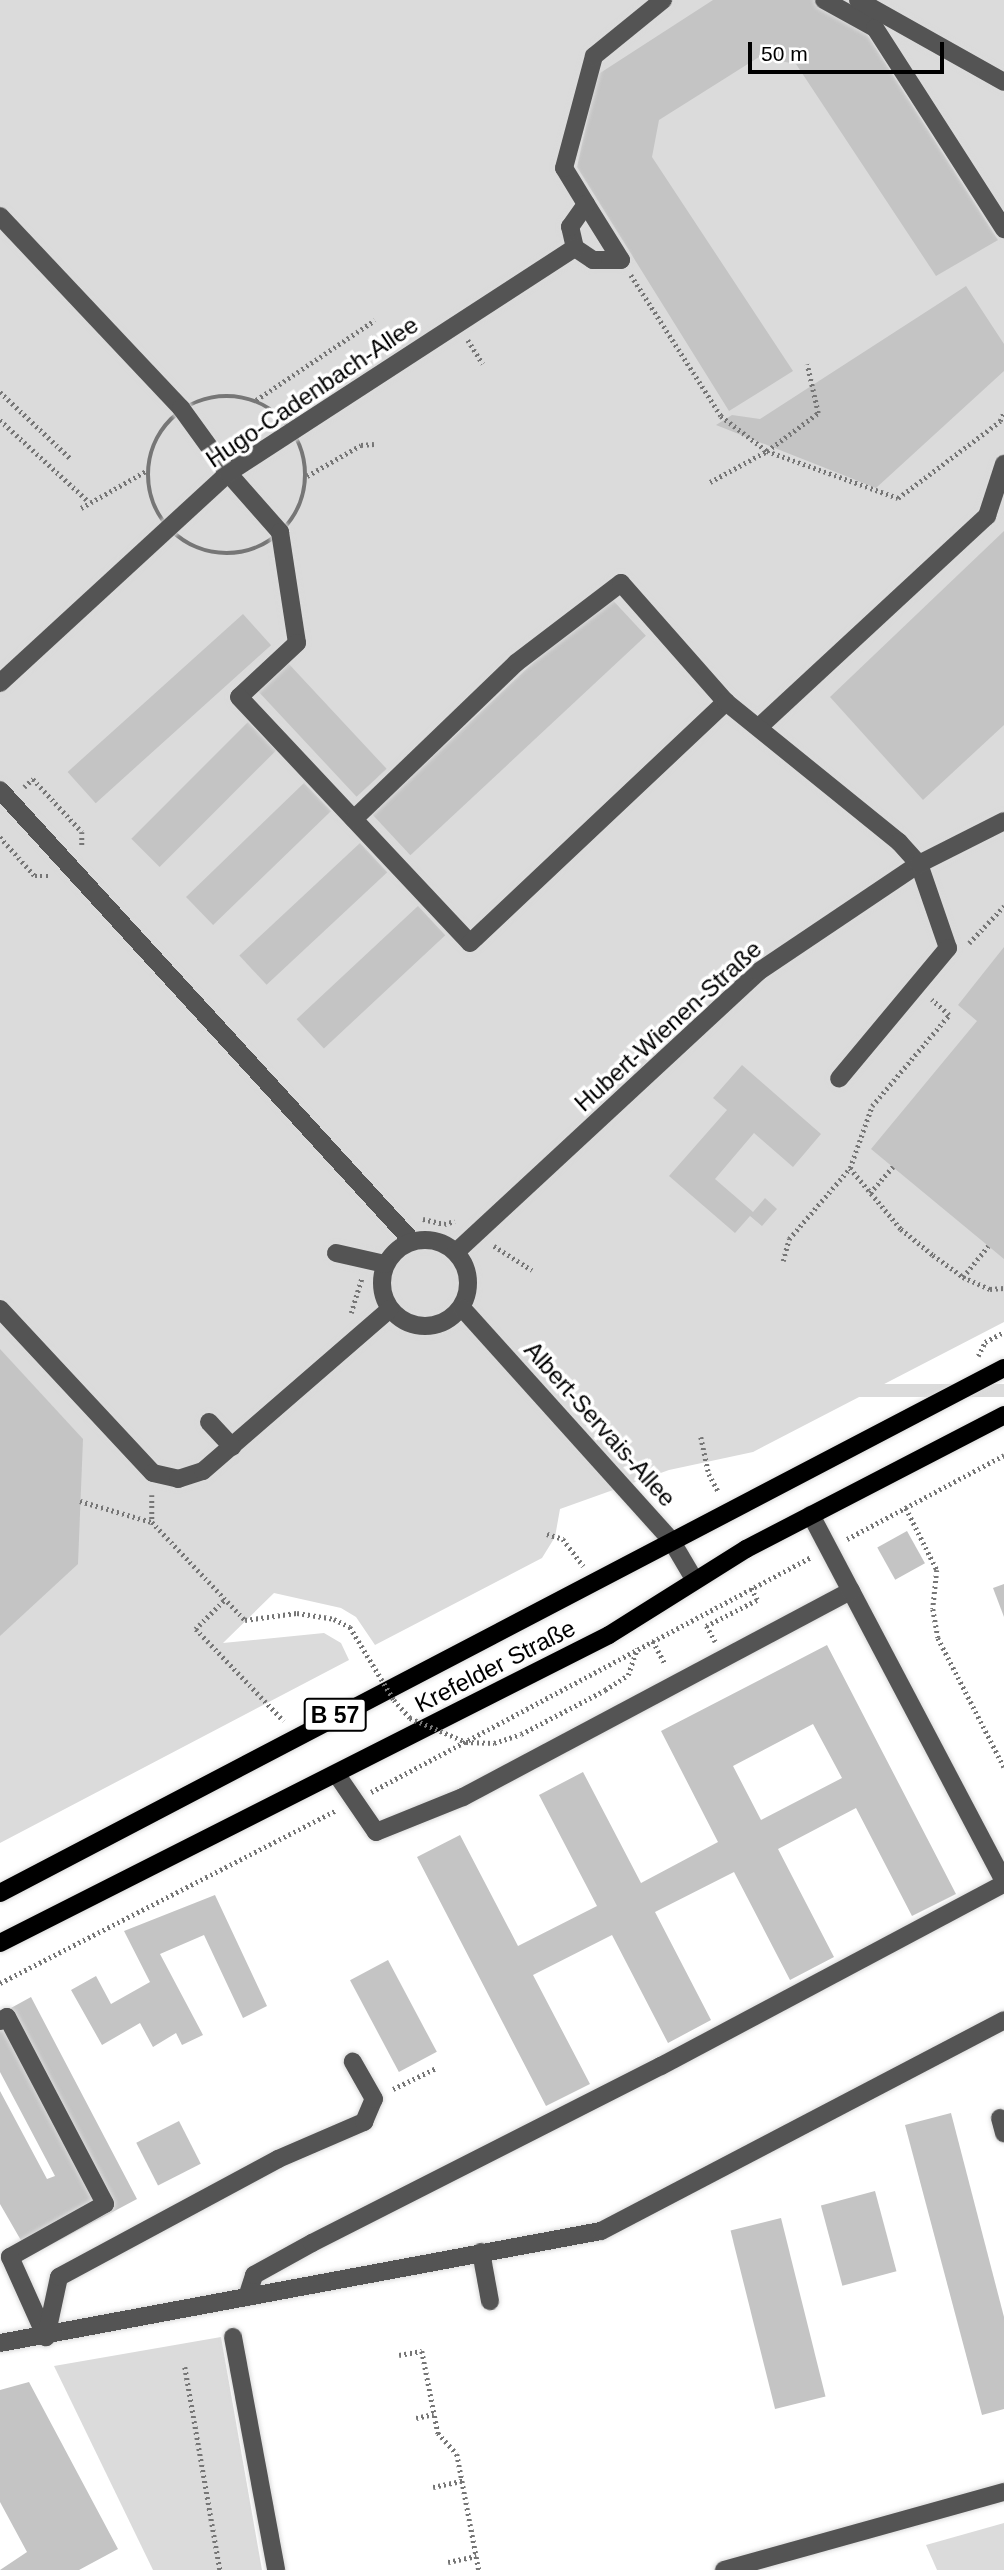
<!DOCTYPE html>
<meta charset="utf-8">
<style>
body{margin:0}
#map{position:relative;width:1004px;height:2570px;overflow:hidden;background:#fff;font-family:Arial,sans-serif}
div>[style]{position:absolute}
[style*='--x']{left:calc(var(--x)*1px);top:calc(var(--y)*1px);width:calc(var(--w)*1px);rotate:calc(var(--a)*1deg)}
.green>*{inset:0;background:#dbdbdb;transform-origin:0 0}
.building>*{inset:0;background:#c4c4c4;transform-origin:0 0}
.path>*{height:4.5px;margin-top:-2.25px;transform-origin:0;background:repeating-linear-gradient(90deg,#767676 0 2px,transparent 0 5.5px)}
.path>.ring{margin:-2.25px;padding:0;box-sizing:content-box;background:none;border:4.5px solid #767676;border-radius:50%}
.roads{filter:drop-shadow(0 0 2px #dbdbdb) drop-shadow(0 0 2px #dbdbdb)}
.minor>*{height:18px;margin:-9px;padding:0 9px;transform-origin:9px;border-radius:9px;background:#545454}
.minor>.ring{margin:-9px;padding:0;box-sizing:content-box;background:none;border:18px solid #545454;border-radius:50%}
.major>*{height:18px;margin:-9px;padding:0 9px;transform-origin:9px;border-radius:9px;background:#000}
.path-bridge>*{height:4.5px;margin-top:-2.25px;transform-origin:0;background:repeating-linear-gradient(90deg,#767676 0 2px,transparent 0 5.5px)}
span{translate:-50% -50%;white-space:nowrap;text-align:center;line-height:1.15;-webkit-text-stroke:7px #fff;paint-order:stroke}
.shield-label span{padding:2px 5px;background:#fff;border:2px solid;border-radius:5px;-webkit-text-stroke-width:0}
.shield-label{font-size:23px;color:#000;font-weight:700}
.street-label{font-size:24px;color:#000}
.scale{position:absolute;left:748px;top:42px;width:196px;height:32px;box-sizing:border-box;border:4px solid #000;border-top:0;padding-left:9px;font-size:21px;line-height:24px;white-space:nowrap;color:#000;-webkit-text-stroke:5px #fff;paint-order:stroke}
</style>
<div id="map">
<div class="green">
<i style="clip-path:polygon(0 0,1004px 0,1004px 1322px,753px 1452px,669px 1470px,560px 1509px,555px 1537px,542px 1558px,375px 1645px,356px 1617px,341px 1608px,274px 1593px,223px 1643px,324px 1633px,341px 1643px,349px 1660px,0 1843px)"></i>
<i style="left:1004px;top:1384px;width:13px;height:298px;rotate:90deg"></i>
<i style="clip-path:polygon(221px 2337px,262px 2570px,153px 2570px,54px 2366px)"></i>
<i style="clip-path:polygon(1004px 2523px,1004px 2570px,937px 2570px,926px 2545px)"></i>
</div>
<div class="building">
<i style="clip-path:polygon(713px 0,845px 0,998px 240px,936px 276px,796px 64px,759px 57px,659px 120px,652px 157px,793px 371px,729px 411px,577px 167px,597px 75px)"></i>
<i style="clip-path:polygon(966px 286px,1004px 344px,1004px 371px,876px 488px,716px 425px,732px 415px,760px 419px)"></i>
<i style="clip-path:polygon(1004px 531px,1004px 725px,923px 800px,830px 697px)"></i>
<i style="left:607px;top:594px;width:57px;height:322px;rotate:47deg"></i>
<i style="left:243px;top:614px;width:42px;height:236px;rotate:48deg"></i>
<i style="left:287px;top:662px;width:146px;height:41px;rotate:47deg"></i>
<i style="left:248px;top:722px;width:40px;height:165px;rotate:45deg"></i>
<i style="left:304px;top:783px;width:39px;height:164px;rotate:46deg"></i>
<i style="left:360px;top:843px;width:40px;height:165px;rotate:47deg"></i>
<i style="left:418px;top:906px;width:40px;height:166px;rotate:47deg"></i>
<i style="clip-path:polygon(1004px 947px,1004px 1259px,871px 1149px,977px 1021px,958px 1005px)"></i>
<i style="clip-path:polygon(742px 1065px,821px 1134px,793px 1167px,754px 1133px,715px 1179px,753px 1212px,765px 1198px,777px 1209px,762px 1226px,750px 1216px,735px 1233px,669px 1176px,727px 1110px,713px 1098px)"></i>
<i style="clip-path:polygon(0 1349px,83px 1439px,78px 1564px,0 1636px)"></i>
<i style="left:907px;top:1531px;width:37px;height:34px;rotate:61deg"></i>
<i style="clip-path:polygon(1004px 1584px,1004px 1617px,993px 1588px)"></i>
<i style="clip-path:polygon(evenodd,827px 1645px,956px 1894px,912px 1916px,856px 1808px,778px 1849px,834px 1957px,790px 1980px,734px 1872px,655px 1912px,711px 2020px,668px 2043px,612px 1935px,533px 1975px,590px 2084px,546px 2106px,417px 1857px,460px 1835px,518px 1946px,597px 1906px,539px 1795px,583px 1772px,641px 1883px,718px 1842px,661px 1731px,827px 1645px,813px 1724px,842px 1778px,761px 1820px,733px 1766px,813px 1724px)"></i>
<i style="clip-path:polygon(215px 1895px,267px 2006px,243px 2018px,204px 1935px,160px 1954px,203px 2035px,182px 2045px,176px 2033px,153px 2047px,140px 2023px,102px 2045px,71px 1990px,96px 1976px,111px 2004px,150px 1982px,124px 1931px)"></i>
<i style="left:388px;top:1960px;width:104px;height:43px;rotate:62deg"></i>
<i style="clip-path:polygon(31px 1997px,137px 2199px,30px 2256px,0 2204px,0 2091px,47px 2179px,55px 2176px,0 2072px,0 2014px)"></i>
<i style="clip-path:polygon(951px 2113px,1004px 2317px,1004px 2409px,982px 2415px,905px 2125px)"></i>
<i style="left:179px;top:2121px;width:48px;height:48px;rotate:63deg"></i>
<i style="left:875px;top:2191px;width:83px;height:56px;rotate:75deg"></i>
<i style="left:781px;top:2218px;width:184px;height:52px;rotate:76deg"></i>
<i style="clip-path:polygon(29px 2382px,118px 2549px,79px 2570px,0 2570px,27px 2552px,0 2502px,0 2390px)"></i>
</div>
<div class="path">
<i style="--x:631;--y:275;--w:167;--a:57.4"></i>
<i style="--x:721;--y:416;--w:58;--a:37.3"></i>
<i style="--x:767;--y:451;--w:139;--a:19.7"></i>
<i style="--x:898;--y:498;--w:128;--a:-37"></i>
<i style="--x:1000;--y:421;--w:10;--a:-66"></i>
<i style="--x:468;--y:340;--w:28;--a:58"></i>
<i style="--x:0;--y:392;--w:98;--a:43.3"></i>
<i class="ring" style="left:148px;top:396px;width:153.5px;height:153.5px"></i>
<i style="--x:256;--y:400;--w:143;--a:-33.9"></i>
<i style="--x:0;--y:420;--w:120;--a:42.6"></i>
<i style="--x:307;--y:476;--w:62;--a:-29.9"></i>
<i style="--x:361;--y:445;--w:13;--a:-4"></i>
<i style="--x:710;--y:482;--w:65;--a:-28.5"></i>
<i style="--x:767;--y:451;--w:64;--a:-36.7"></i>
<i style="--x:818;--y:413;--w:50;--a:-102.7"></i>
<i style="--x:81;--y:508;--w:77;--a:-29.6"></i>
<i style="--x:24;--y:787;--w:12;--a:-42"></i>
<i style="--x:33;--y:779;--w:72;--a:47.2"></i>
<i style="--x:82;--y:832;--w:16;--a:90"></i>
<i style="--x:0;--y:837;--w:52;--a:48.1"></i>
<i style="--x:35;--y:876;--w:16;--a:0"></i>
<i style="--x:969;--y:943;--w:51;--a:-46.6"></i>
<i style="--x:850;--y:1168;--w:80;--a:50.1"></i>
<i style="--x:901;--y:1229;--w:41;--a:39.1"></i>
<i style="--x:933;--y:1255;--w:37;--a:36"></i>
<i style="--x:963;--y:1277;--w:30;--a:24"></i>
<i style="--x:990;--y:1289;--w:14;--a:-4"></i>
<i style="--x:870;--y:1193;--w:35;--a:-49"></i>
<i style="--x:423;--y:1219;--w:22;--a:13"></i>
<i style="--x:444;--y:1224;--w:11;--a:-15"></i>
<i style="--x:494;--y:1246;--w:45;--a:32.3"></i>
<i style="--x:783;--y:1261;--w:23;--a:-75"></i>
<i style="--x:789;--y:1239;--w:94;--a:-49.3"></i>
<i style="--x:850;--y:1168;--w:66;--a:-70.5"></i>
<i style="--x:872;--y:1106;--w:119;--a:-49.8"></i>
<i style="--x:949;--y:1015;--w:23;--a:-139"></i>
<i style="--x:963;--y:1277;--w:40;--a:-51"></i>
<i style="--x:351;--y:1313;--w:37;--a:-73"></i>
<i style="--x:978;--y:1356;--w:16;--a:-63"></i>
<i style="--x:985;--y:1342;--w:21;--a:-28"></i>
<i style="--x:701;--y:1437;--w:38;--a:78"></i>
<i style="--x:709;--y:1474;--w:21;--a:62"></i>
<i style="--x:152;--y:1495;--w:27;--a:90"></i>
<i style="--x:152;--y:1522;--w:135;--a:46.5"></i>
<i style="--x:80;--y:1501;--w:75;--a:16.3"></i>
<i style="--x:906;--y:1508;--w:69;--a:63.4"></i>
<i style="--x:937;--y:1570;--w:39;--a:96"></i>
<i style="--x:933;--y:1609;--w:29;--a:80"></i>
<i style="--x:938;--y:1638;--w:145;--a:62.9"></i>
<i style="--x:547;--y:1534;--w:17;--a:17"></i>
<i style="--x:563;--y:1539;--w:34;--a:53"></i>
<i style="--x:847;--y:1539;--w:178;--a:-28.1"></i>
<i style="--x:224;--y:1601;--w:40;--a:135"></i>
<i style="--x:196;--y:1629;--w:127;--a:46.3"></i>
<i style="--x:653;--y:1641;--w:27;--a:62"></i>
<i style="--x:715;--y:1642;--w:18;--a:-119"></i>
<i style="--x:706;--y:1626;--w:57;--a:-27"></i>
<i style="--x:757;--y:1600;--w:15;--a:-118"></i>
<i style="--x:605;--y:1690;--w:27;--a:-33"></i>
<i style="--x:628;--y:1675;--w:28;--a:-71"></i>
<i style="--x:371;--y:1792;--w:499;--a:-28.1"></i>
<i style="--x:0;--y:1983;--w:377;--a:-27.2"></i>
<i style="--x:393;--y:2089;--w:48;--a:-26"></i>
<i style="--x:399;--y:2355;--w:23;--a:-10"></i>
<i style="--x:422;--y:2351;--w:84;--a:79"></i>
<i style="--x:438;--y:2433;--w:28;--a:48"></i>
<i style="--x:457;--y:2454;--w:118;--a:79.3"></i>
<i style="--x:185;--y:2367;--w:206;--a:80.2"></i>
<i style="--x:416;--y:2418;--w:18;--a:-13"></i>
<i style="--x:433;--y:2487;--w:30;--a:-12"></i>
<i style="--x:448;--y:2562;--w:29;--a:-12"></i>
</div>
<div class="roads">
<div class="minor">
<i style="--x:824;--y:0;--w:58;--a:28.8"></i>
<i style="--x:875;--y:28;--w:239;--a:57.3"></i>
<i style="--x:858;--y:0;--w:167;--a:29.3"></i>
<i style="--x:586;--y:204;--w:42;--a:-121.4"></i>
<i style="--x:564;--y:168;--w:116;--a:-75"></i>
<i style="--x:594;--y:56;--w:89;--a:-39.1"></i>
<i style="--x:586;--y:204;--w:66;--a:58"></i>
<i style="--x:621;--y:260;--w:28;--a:180"></i>
<i style="--x:593;--y:260;--w:22;--a:-146"></i>
<i style="--x:575;--y:248;--w:22;--a:-103"></i>
<i style="--x:570;--y:227;--w:28;--a:-55"></i>
<i style="--x:0;--y:216;--w:264;--a:46.7"></i>
<i style="--x:181;--y:408;--w:80;--a:54.1"></i>
<i style="--x:228;--y:473;--w:79;--a:48.6"></i>
<i style="--x:280;--y:532;--w:112;--a:81.3"></i>
<i style="--x:297;--y:643;--w:79;--a:137"></i>
<i style="--x:239;--y:697;--w:337;--a:46.8"></i>
<i style="--x:470;--y:943;--w:352;--a:-43.3"></i>
<i style="--x:0;--y:683;--w:310;--a:-42.6"></i>
<i style="--x:228;--y:473;--w:414;--a:-33"></i>
<i style="--x:759;--y:727;--w:311;--a:-42.8"></i>
<i style="--x:987;--y:516;--w:55;--a:-71.9"></i>
<i style="--x:0;--y:790;--w:611;--a:47.59"></i>
<i style="--x:354;--y:819;--w:225;--a:-43.9"></i>
<i style="--x:516;--y:663;--w:132;--a:-37.3"></i>
<i style="--x:621;--y:583;--w:159;--a:48.6"></i>
<i style="--x:726;--y:702;--w:223;--a:39"></i>
<i style="--x:899;--y:842;--w:30;--a:48"></i>
<i style="--x:919;--y:864;--w:89;--a:71"></i>
<i style="--x:948;--y:948;--w:170;--a:129.8"></i>
<i class="ring" style="left:382px;top:1240px;width:68px;height:68px"></i>
<i style="--x:456;--y:1252;--w:412;--a:-42.8"></i>
<i style="--x:758;--y:972;--w:194;--a:-33.9"></i>
<i style="--x:919;--y:864;--w:95;--a:-26.8"></i>
<i style="--x:336;--y:1253;--w:50;--a:12.7"></i>
<i style="--x:462;--y:1308;--w:312;--a:48"></i>
<i style="--x:671;--y:1540;--w:45;--a:59.5"></i>
<i style="--x:0;--y:1309;--w:224;--a:47"></i>
<i style="--x:153;--y:1473;--w:26;--a:13"></i>
<i style="--x:178;--y:1479;--w:26;--a:-18"></i>
<i style="--x:203;--y:1471;--w:247;--a:-40.9"></i>
<i style="--x:209;--y:1422;--w:34;--a:47"></i>
<i style="--x:851;--y:1591;--w:328;--a:62.2"></i>
<i style="--x:337;--y:1775;--w:69;--a:55.6"></i>
<i style="--x:376;--y:1832;--w:94;--a:-21.9"></i>
<i style="--x:463;--y:1797;--w:439;--a:-28"></i>
<i style="--x:851;--y:1591;--w:86;--a:-117.8"></i>
<i style="--x:0;--y:2021;--w:8;--a:-30"></i>
<i style="--x:7;--y:2017;--w:211;--a:62.3"></i>
<i style="--x:105;--y:2204;--w:109;--a:150.8"></i>
<i style="--x:10;--y:2257;--w:88;--a:65.8"></i>
<i style="--x:1000;--y:2118;--w:16;--a:75"></i>
<i style="--x:481;--y:2252;--w:50;--a:79.6"></i>
<i style="--x:247;--y:2297;--w:23;--a:-72"></i>
<i style="--x:254;--y:2275;--w:66;--a:-28.9"></i>
<i style="--x:312;--y:2243;--w:391;--a:-26.9"></i>
<i style="--x:661;--y:2066;--w:388;--a:-28"></i>
<i style="--x:46;--y:2337;--w:61;--a:-77.8"></i>
<i style="--x:59;--y:2277;--w:249;--a:-28.3"></i>
<i style="--x:278;--y:2159;--w:94;--a:-23.3"></i>
<i style="--x:364;--y:2122;--w:25;--a:-67"></i>
<i style="--x:374;--y:2099;--w:43;--a:-119.6"></i>
<i style="--x:233;--y:2337;--w:237;--a:79.5"></i>
<i style="--x:0;--y:2343;--w:611;--a:-10.56"></i>
<i style="--x:601;--y:2231;--w:455;--a:-27.6"></i>
<i style="--x:724;--y:2570;--w:291;--a:-15.6"></i>
</div>
<div class="major">
<i style="--x:0;--y:1893;--w:1133;--a:-27.61"></i>
<i style="--x:0;--y:1943;--w:682;--a:-26.83"></i>
<i style="--x:609;--y:1635;--w:162;--a:-32.1"></i>
<i style="--x:746;--y:1549;--w:291;--a:-27.4"></i>
</div>
</div>
<div class="path-bridge">
<i style="--x:245;--y:1620;--w:52;--a:-7.7"></i>
<i style="--x:297;--y:1613;--w:37;--a:9"></i>
<i style="--x:334;--y:1619;--w:18;--a:27"></i>
<i style="--x:350;--y:1627;--w:85;--a:58.9"></i>
<i style="--x:394;--y:1700;--w:24;--a:48"></i>
<i style="--x:410;--y:1718;--w:61;--a:23.2"></i>
<i style="--x:466;--y:1742;--w:28;--a:2"></i>
<i style="--x:494;--y:1743;--w:28;--a:-18"></i>
<i style="--x:521;--y:1734;--w:95;--a:-27.6"></i>
</div>
<div class="shield-label">
<span style="left:335px;top:1715px">B 57</span>
</div>
<div class="street-label">
<span style="left:312px;top:392px;rotate:-34deg">Hugo-Cadenbach-Allee</span>
<span style="left:668px;top:1026px;rotate:-42deg">Hubert-Wienen-Straße</span>
<span style="left:600px;top:1424px;rotate:48deg">Albert-Servais-Allee</span>
<span style="left:495px;top:1666px;rotate:-27deg">Krefelder Straße</span>
</div>
<div class="scale">50 m</div>
</div>
